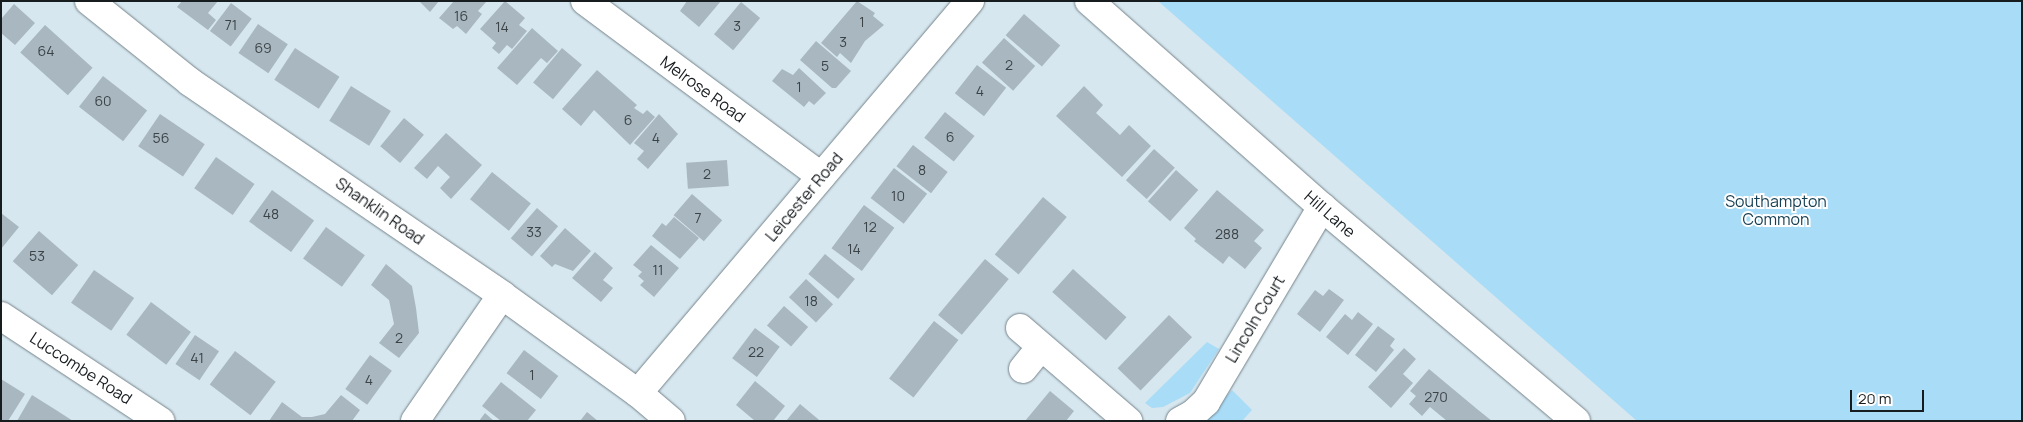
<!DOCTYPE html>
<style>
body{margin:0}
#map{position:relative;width:2023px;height:422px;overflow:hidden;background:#d7e7ef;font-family:Manrope,sans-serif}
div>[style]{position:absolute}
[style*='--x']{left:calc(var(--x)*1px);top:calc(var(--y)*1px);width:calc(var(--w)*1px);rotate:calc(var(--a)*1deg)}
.green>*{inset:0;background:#a9dcf7}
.building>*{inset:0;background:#a9b8c0;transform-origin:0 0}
.roads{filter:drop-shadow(0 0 1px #75838a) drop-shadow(0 0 1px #75838a)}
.minor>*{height:28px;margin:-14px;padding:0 14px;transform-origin:14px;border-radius:14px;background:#fff}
span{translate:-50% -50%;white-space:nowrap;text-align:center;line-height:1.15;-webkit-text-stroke:4px #fff;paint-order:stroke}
.number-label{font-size:14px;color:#3c4347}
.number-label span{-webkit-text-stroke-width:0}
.street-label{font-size:16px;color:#171c1f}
.park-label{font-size:16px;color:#143e52}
.frame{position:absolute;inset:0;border:2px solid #171c1f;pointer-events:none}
.scale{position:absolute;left:1850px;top:390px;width:74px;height:22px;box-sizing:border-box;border:2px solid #171c1f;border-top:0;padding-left:6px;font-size:15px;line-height:18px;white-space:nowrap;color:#171c1f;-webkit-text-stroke:4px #fff;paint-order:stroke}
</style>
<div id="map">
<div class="green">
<i style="clip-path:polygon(1158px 1px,2022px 1px,2022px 421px,1637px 421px)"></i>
<i style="clip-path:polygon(1207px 342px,1219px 349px,1190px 393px,1163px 407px,1152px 408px,1145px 403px)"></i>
<i style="clip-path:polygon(1232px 390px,1252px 410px,1242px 421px,1201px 421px)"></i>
</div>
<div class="building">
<i style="clip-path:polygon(182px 1px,218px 1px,208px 13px,216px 20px,208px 30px,177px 7px)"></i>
<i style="clip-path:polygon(419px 1px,439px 1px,430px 12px)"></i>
<i style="clip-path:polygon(454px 1px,487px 1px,478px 11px,482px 14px,466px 34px,457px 26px,453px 29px,439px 18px)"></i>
<i style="clip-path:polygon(505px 1px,525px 18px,519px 25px,527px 31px,512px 49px,507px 45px,499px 54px,492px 48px,496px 43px,480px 29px)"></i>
<i style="clip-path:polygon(687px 1px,721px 1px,699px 27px,680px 11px)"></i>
<i style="clip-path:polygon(857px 1px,875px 13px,873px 16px,884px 25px,865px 41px,851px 63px,840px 53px,837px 57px,821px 43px)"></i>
<i style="left:741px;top:2px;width:25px;height:42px;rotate:40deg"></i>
<i style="left:231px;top:3px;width:26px;height:35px;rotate:37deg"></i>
<i style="clip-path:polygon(14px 4px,35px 23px,15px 45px,1px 33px,1px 19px)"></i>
<i style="left:1024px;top:14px;width:48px;height:28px;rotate:41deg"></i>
<i style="left:258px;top:24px;width:36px;height:35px;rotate:34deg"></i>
<i style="left:45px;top:25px;width:64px;height:37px;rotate:42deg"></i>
<i style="clip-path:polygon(532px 28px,558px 51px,547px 63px,541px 58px,517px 85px,497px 68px)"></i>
<i style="left:1004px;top:38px;width:42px;height:33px;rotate:42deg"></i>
<i style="clip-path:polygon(816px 41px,851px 71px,836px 88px,832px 88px,800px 60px)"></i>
<i style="left:295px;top:48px;width:53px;height:38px;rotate:33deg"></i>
<i style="left:562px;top:48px;width:26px;height:45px;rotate:40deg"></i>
<i style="left:977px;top:65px;width:37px;height:36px;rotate:38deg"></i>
<i style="clip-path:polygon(799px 68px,826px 93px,814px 105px,809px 101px,804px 107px,772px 81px,782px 69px,793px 75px)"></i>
<i style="clip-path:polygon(597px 70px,637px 105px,634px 108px,643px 114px,647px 110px,655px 117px,630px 145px,594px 110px,581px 126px,562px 109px)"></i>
<i style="left:103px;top:76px;width:56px;height:39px;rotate:38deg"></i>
<i style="left:351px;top:86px;width:47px;height:41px;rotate:32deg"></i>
<i style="clip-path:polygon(1084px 86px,1103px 105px,1096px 113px,1120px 135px,1129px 125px,1151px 146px,1122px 177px,1056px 116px)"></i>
<i style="left:945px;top:112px;width:38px;height:33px;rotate:39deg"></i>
<i style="left:160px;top:114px;width:54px;height:39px;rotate:34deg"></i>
<i style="clip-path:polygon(659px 114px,678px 134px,648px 169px,637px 159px,644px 151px,634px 143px)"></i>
<i style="left:404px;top:118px;width:26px;height:37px;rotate:40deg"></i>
<i style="clip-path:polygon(446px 133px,482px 165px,451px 199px,440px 188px,450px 177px,438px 166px,427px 179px,414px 168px)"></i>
<i style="left:913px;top:145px;width:44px;height:27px;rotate:38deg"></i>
<i style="left:1154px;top:149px;width:28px;height:42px;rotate:42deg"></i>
<i style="left:216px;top:157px;width:47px;height:38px;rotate:35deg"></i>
<i style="left:727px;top:160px;width:26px;height:41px;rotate:86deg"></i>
<i style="left:894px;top:168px;width:42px;height:38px;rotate:38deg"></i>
<i style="left:1176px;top:170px;width:30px;height:42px;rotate:42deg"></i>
<i style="left:492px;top:172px;width:50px;height:35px;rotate:39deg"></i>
<i style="left:272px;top:190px;width:52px;height:39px;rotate:36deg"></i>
<i style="clip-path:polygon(1217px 190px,1264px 230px,1254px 241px,1262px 248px,1245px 269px,1229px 256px,1223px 264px,1194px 241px,1196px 239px,1184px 228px)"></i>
<i style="left:692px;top:194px;width:40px;height:28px;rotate:41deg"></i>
<i style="left:1043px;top:197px;width:31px;height:75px;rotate:40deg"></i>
<i style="left:864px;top:205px;width:38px;height:54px;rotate:37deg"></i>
<i style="left:537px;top:208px;width:28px;height:40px;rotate:41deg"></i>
<i style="clip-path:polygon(1px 213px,19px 227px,1px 249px)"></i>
<i style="clip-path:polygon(674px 217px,699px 238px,680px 259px,652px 236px,662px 223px,666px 226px)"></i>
<i style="left:326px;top:227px;width:48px;height:39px;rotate:36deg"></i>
<i style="clip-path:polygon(565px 228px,591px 251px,573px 271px,555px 264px,552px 267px,540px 256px)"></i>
<i style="left:39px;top:231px;width:52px;height:40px;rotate:41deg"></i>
<i style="clip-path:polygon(651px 245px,679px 268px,654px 297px,640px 285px,644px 281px,638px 276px,642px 272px,633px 265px)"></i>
<i style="clip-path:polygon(595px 252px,613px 268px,603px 280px,613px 288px,601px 302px,572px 278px)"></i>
<i style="left:825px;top:254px;width:39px;height:26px;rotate:40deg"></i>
<i style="left:985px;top:259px;width:31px;height:73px;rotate:40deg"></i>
<i style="clip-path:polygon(386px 264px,412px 286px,416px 308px,419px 333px,399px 358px,379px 343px,394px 324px,389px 300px,371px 285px)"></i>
<i style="left:1073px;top:269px;width:72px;height:31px;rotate:42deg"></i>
<i style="left:94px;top:270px;width:49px;height:40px;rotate:35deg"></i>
<i style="left:806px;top:279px;width:37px;height:25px;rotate:43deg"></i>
<i style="clip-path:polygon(1329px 289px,1344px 300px,1320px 332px,1297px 314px,1315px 290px,1323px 296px)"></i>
<i style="left:151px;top:302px;width:50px;height:41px;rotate:37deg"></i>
<i style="left:784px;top:306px;width:32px;height:26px;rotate:41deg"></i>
<i style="clip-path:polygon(1358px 312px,1373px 324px,1348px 355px,1326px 337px,1345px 314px,1352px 320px)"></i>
<i style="left:1169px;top:315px;width:32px;height:74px;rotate:44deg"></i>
<i style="left:934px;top:321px;width:31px;height:73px;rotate:38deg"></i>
<i style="clip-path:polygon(1378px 326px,1395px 339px,1390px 346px,1394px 350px,1376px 372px,1355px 355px)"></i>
<i style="left:755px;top:328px;width:31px;height:38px;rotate:37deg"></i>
<i style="left:195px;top:335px;width:29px;height:35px;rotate:34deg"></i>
<i style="clip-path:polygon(1404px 348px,1416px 359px,1403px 374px,1413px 383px,1391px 408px,1368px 387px)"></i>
<i style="left:524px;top:350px;width:43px;height:29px;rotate:37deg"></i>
<i style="left:235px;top:351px;width:51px;height:42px;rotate:37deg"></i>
<i style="left:370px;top:355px;width:27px;height:42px;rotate:36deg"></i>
<i style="clip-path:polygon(1429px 369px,1477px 409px,1492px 421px,1447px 421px,1430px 407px,1422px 416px,1409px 404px,1416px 396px,1410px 391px)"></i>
<i style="clip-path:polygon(1px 379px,25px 394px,8px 421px,1px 421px)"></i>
<i style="clip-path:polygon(755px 381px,785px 406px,773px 421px,755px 421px,736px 405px)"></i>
<i style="clip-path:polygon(501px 382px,536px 410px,527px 421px,501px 421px,482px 406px)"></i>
<i style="clip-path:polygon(1050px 391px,1074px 411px,1066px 421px,1025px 421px)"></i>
<i style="clip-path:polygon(32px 395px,56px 410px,73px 421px,17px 421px)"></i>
<i style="clip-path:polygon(341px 395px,360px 410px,352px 421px,269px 421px,282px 402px,302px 417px,312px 417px,325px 414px)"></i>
<i style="clip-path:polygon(800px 404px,818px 419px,820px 421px,786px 421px)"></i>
<i style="clip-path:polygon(587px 412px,598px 421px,580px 421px)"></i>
<i style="clip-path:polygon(485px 413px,494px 421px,479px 421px)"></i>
</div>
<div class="roads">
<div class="minor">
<i style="--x:89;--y:1;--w:129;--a:38.7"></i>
<i style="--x:190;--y:82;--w:378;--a:34.3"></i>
<i style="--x:502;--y:295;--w:168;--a:35.8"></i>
<i style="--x:638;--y:393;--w:43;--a:40.3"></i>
<i style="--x:585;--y:1;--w:294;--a:36.6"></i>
<i style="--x:1089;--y:1;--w:311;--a:41.5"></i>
<i style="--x:1322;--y:207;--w:332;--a:40.1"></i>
<i style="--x:1;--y:316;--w:191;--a:33.4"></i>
<i style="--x:1020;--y:328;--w:143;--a:40.7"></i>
<i style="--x:1023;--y:369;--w:28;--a:-51"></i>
<i style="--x:638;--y:393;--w:514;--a:-49.74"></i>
<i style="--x:415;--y:421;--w:153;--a:-55.4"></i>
<i style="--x:1180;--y:421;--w:15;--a:-28"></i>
<i style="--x:1193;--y:414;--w:18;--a:-43"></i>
<i style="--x:1206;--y:402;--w:227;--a:-59.3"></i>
</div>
</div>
<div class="number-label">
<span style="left:461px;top:16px">16</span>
<span style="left:862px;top:22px">1</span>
<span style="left:231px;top:25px">71</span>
<span style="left:737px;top:26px">3</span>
<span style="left:502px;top:27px">14</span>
<span style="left:843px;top:42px">3</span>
<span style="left:263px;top:48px">69</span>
<span style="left:46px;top:51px">64</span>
<span style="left:1009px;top:65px">2</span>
<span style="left:825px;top:66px">5</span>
<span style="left:799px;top:87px">1</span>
<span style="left:980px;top:91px">4</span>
<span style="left:103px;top:101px">60</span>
<span style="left:628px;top:120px">6</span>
<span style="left:950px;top:137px">6</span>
<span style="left:161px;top:138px">56</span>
<span style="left:656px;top:138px">4</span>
<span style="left:922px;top:170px">8</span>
<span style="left:707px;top:174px">2</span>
<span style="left:898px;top:196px">10</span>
<span style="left:271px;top:214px">48</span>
<span style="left:698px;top:218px">7</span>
<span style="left:870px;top:227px">12</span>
<span style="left:534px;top:232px">33</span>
<span style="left:1227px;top:234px">288</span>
<span style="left:854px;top:249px">14</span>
<span style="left:37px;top:256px">53</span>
<span style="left:658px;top:270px">11</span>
<span style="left:811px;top:301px">18</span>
<span style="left:399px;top:338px">2</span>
<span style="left:756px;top:352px">22</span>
<span style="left:197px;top:358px">41</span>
<span style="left:532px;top:375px">1</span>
<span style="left:369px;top:380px">4</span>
<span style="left:1436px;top:397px">270</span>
</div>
<div class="street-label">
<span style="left:703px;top:89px;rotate:36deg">Melrose Road</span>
<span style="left:804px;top:197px;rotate:-50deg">Leicester Road</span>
<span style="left:380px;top:211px;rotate:35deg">Shanklin Road</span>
<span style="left:1330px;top:214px;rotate:41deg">Hill Lane</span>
<span style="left:1255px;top:319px;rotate:-59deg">Lincoln Court</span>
<span style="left:81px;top:368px;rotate:33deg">Luccombe Road</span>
</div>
<div class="park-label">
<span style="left:1776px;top:210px">Southampton<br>Common</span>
</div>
<div class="frame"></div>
<div class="scale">20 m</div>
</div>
